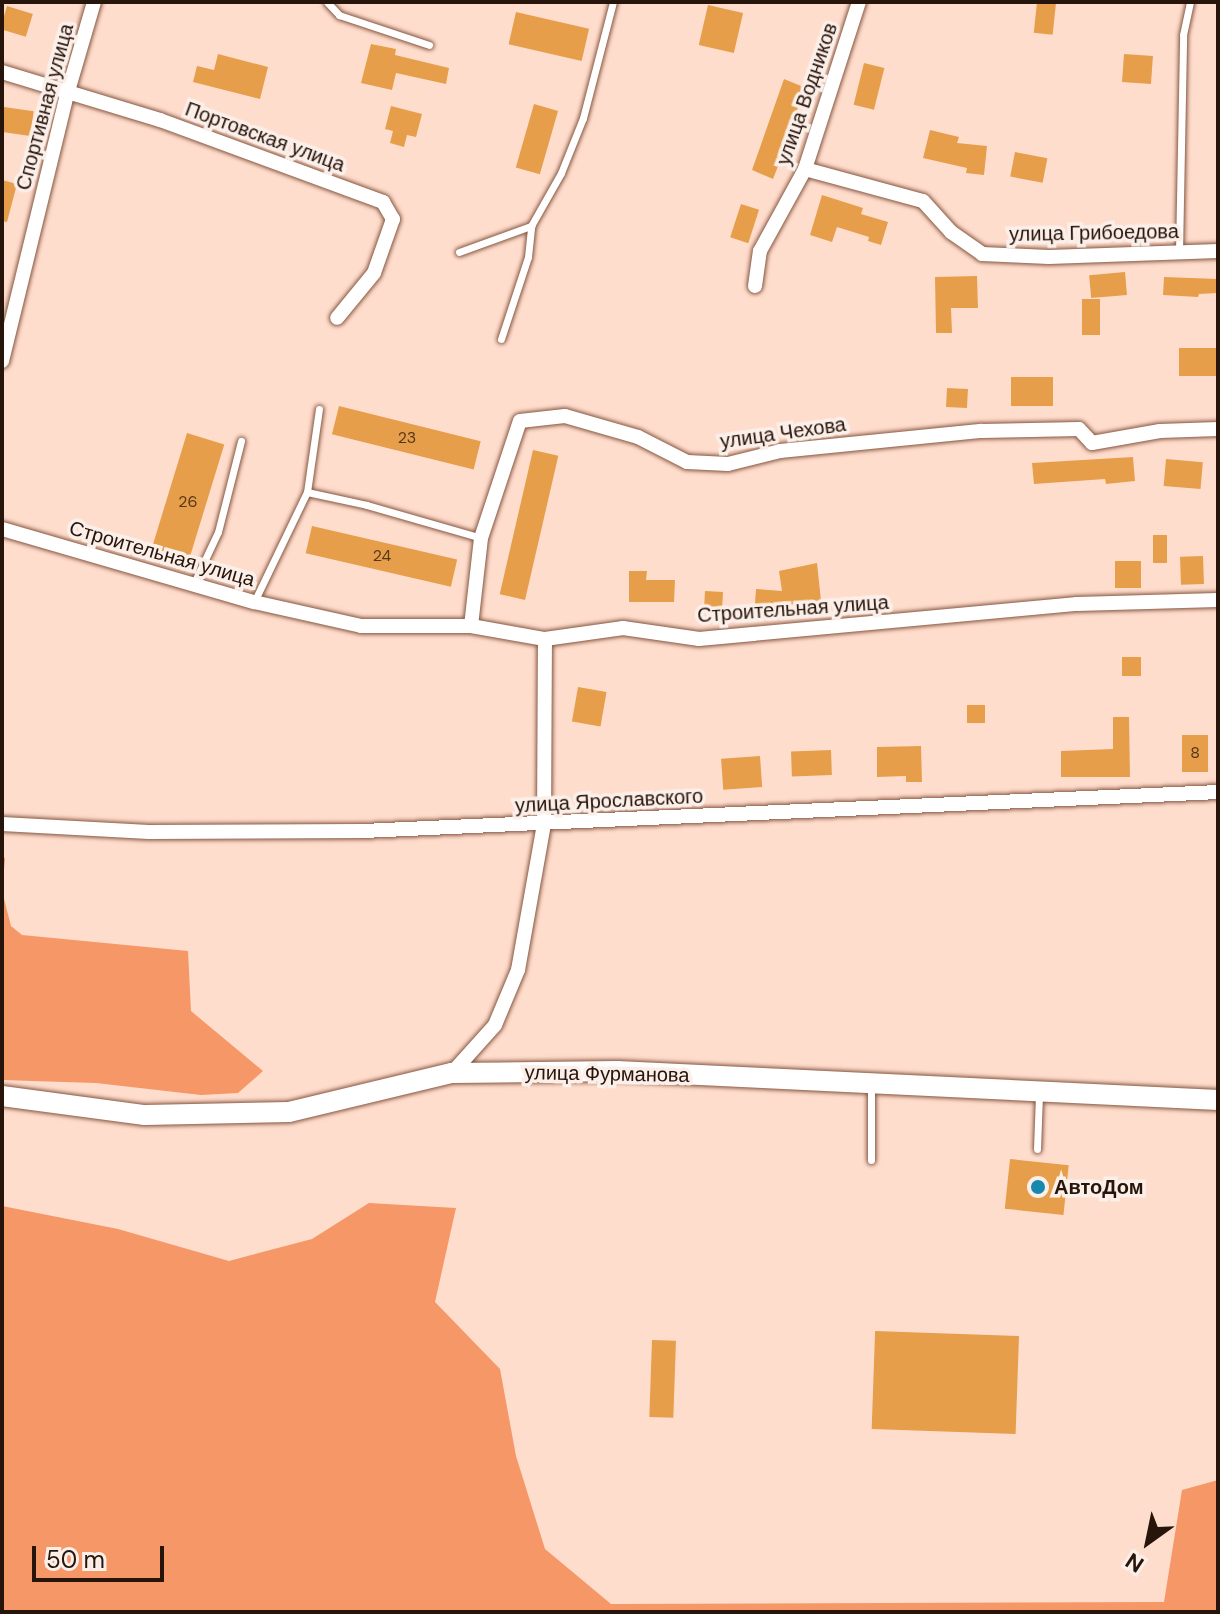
<!DOCTYPE html>
<meta charset="utf-8">
<style>
body{margin:0}
#map{position:relative;width:1220px;height:1614px;overflow:hidden;background:#ffddcd;font-family:"DM Sans",sans-serif}
div>[style]{position:absolute}
[style*='--x']{left:calc(var(--x)*1px);top:calc(var(--y)*1px);width:calc(var(--w)*1px);rotate:calc(var(--a)*1deg)}
.forest>*{inset:0;background:#f59766}
.building>*{inset:0;background:#e69e4a;transform-origin:0 0}
.roads{filter:drop-shadow(0 0 2px #86563f) drop-shadow(0 0 2px #86563f)}
.service>*{height:7px;margin:-3.5px;padding:0 3.5px;transform-origin:3.5px;border-radius:3.5px;background:#fff}
.minor>*{height:14px;margin:-7px;padding:0 7px;transform-origin:7px;border-radius:7px;background:#fff}
.secondary>*{height:20px;margin:-10px;padding:0 10px;transform-origin:10px;border-radius:10px;background:#fff}
.dots>*{width:22px;height:22px;translate:-50% -50%;box-sizing:border-box;border:4px solid #fbefea;border-radius:50%}
span{translate:-50% -50%;white-space:nowrap;text-align:center;line-height:1.15;-webkit-text-stroke:7px #fbefea;paint-order:stroke}
.number-label{font-size:16px;color:#57361a}
.number-label span{-webkit-text-stroke-width:0}
.street-label{font-size:20px;color:#27140a}
.poi-label{font-size:20px;color:#27140a;font-weight:700}
.left{translate:0 -50%;text-align:left}
.frame{position:absolute;inset:0;border:4px solid #27140a;pointer-events:none}
.north{position:absolute;left:1108px;top:1502px;width:80px;height:80px;-webkit-text-stroke:6px #fbefea;paint-order:stroke;rotate:213deg;font-size:22px;font-weight:700;line-height:32px;text-align:center;color:#27140a}
.north::after{content:'';display:block;margin:auto;width:28px;height:36px;background:#27140a;clip-path:polygon(50% 0,100% 100%,50% 72%,0 100%)}
.scale{position:absolute;left:32px;top:1546px;width:132px;height:36px;box-sizing:border-box;border:4px solid #27140a;border-top:0;padding-left:10px;font-size:24px;line-height:28px;white-space:nowrap;color:#27140a;-webkit-text-stroke:6px #fbefea;paint-order:stroke}
</style>
<div id="map">
<div class="forest">
<i style="clip-path:polygon(2px 853px,5px 859px,2px 891px,11px 926px,22px 935px,188px 951px,191px 1011px,263px 1071px,238px 1093px,201px 1095px,96px 1083px,2px 1080px)"></i>
<i style="clip-path:polygon(369px 1203px,456px 1208px,435px 1302px,500px 1369px,516px 1456px,545px 1549px,611px 1604px,1164px 1602px,1182px 1490px,1218px 1480px,1218px 1612px,2px 1612px,2px 1206px,118px 1229px,229px 1261px,312px 1239px)"></i>
</div>
<div class="building">
<i style="left:1037px;top:2px;width:19px;height:31px;rotate:6deg"></i>
<i style="left:708px;top:5px;width:36px;height:41px;rotate:13deg"></i>
<i style="left:7px;top:6px;width:27px;height:24px;rotate:17deg"></i>
<i style="left:516px;top:12px;width:75px;height:33px;rotate:13deg"></i>
<i style="clip-path:polygon(371px 44px,396px 49px,395px 55px,449px 68px,446px 84px,396px 73px,392px 90px,361px 83px)"></i>
<i style="clip-path:polygon(218px 54px,268px 67px,260px 99px,193px 82px,197px 66px,214px 70px)"></i>
<i style="left:1124px;top:54px;width:29px;height:28px;rotate:4deg"></i>
<i style="left:864px;top:63px;width:21px;height:43px;rotate:14deg"></i>
<i style="clip-path:polygon(784px 79px,806px 88px,797px 110px,807px 114px,798px 136px,791px 133px,773px 179px,752px 170px)"></i>
<i style="left:534px;top:104px;width:25px;height:66px;rotate:16deg"></i>
<i style="clip-path:polygon(391px 106px,422px 114px,416px 137px,407px 135px,404px 147px,390px 143px,393px 131px,385px 129px)"></i>
<i style="left:4px;top:107px;width:30px;height:25px;rotate:8deg"></i>
<i style="clip-path:polygon(930px 130px,959px 137px,957px 143px,987px 146px,984px 175px,966px 173px,967px 168px,923px 158px)"></i>
<i style="left:1015px;top:152px;width:33px;height:25px;rotate:11deg"></i>
<i style="clip-path:polygon(2px 180px,17px 184px,7px 222px,2px 221px)"></i>
<i style="clip-path:polygon(822px 195px,863px 208px,861px 214px,888px 222px,881px 245px,868px 241px,869px 237px,837px 227px,832px 242px,810px 235px)"></i>
<i style="left:741px;top:204px;width:19px;height:35px;rotate:18deg"></i>
<i style="left:1125px;top:272px;width:23px;height:36px;rotate:85deg"></i>
<i style="clip-path:polygon(977px 276px,978px 308px,951px 308px,952px 333px,936px 333px,935px 277px)"></i>
<i style="clip-path:polygon(1164px 277px,1218px 279px,1218px 293px,1199px 294px,1198px 297px,1163px 295px)"></i>
<i style="left:1100px;top:299px;width:36px;height:18px;rotate:90deg"></i>
<i style="left:1218px;top:348px;width:28px;height:39px;rotate:90deg"></i>
<i style="left:1053px;top:377px;width:29px;height:42px;rotate:90deg"></i>
<i style="left:947px;top:388px;width:21px;height:19px;rotate:3deg"></i>
<i style="left:339px;top:406px;width:146px;height:29px;rotate:14deg"></i>
<i style="left:187px;top:433px;width:39px;height:133px;rotate:17deg"></i>
<i style="left:533px;top:450px;width:26px;height:148px;rotate:13deg"></i>
<i style="clip-path:polygon(1133px 457px,1135px 481px,1106px 484px,1105px 479px,1034px 484px,1032px 463px)"></i>
<i style="left:1166px;top:459px;width:37px;height:27px;rotate:5deg"></i>
<i style="left:312px;top:526px;width:149px;height:28px;rotate:13deg"></i>
<i style="left:1153px;top:535px;width:14px;height:28px"></i>
<i style="left:1203px;top:556px;width:28px;height:23px;rotate:88deg"></i>
<i style="left:1115px;top:561px;width:26px;height:27px"></i>
<i style="clip-path:polygon(817px 563px,821px 601px,769px 607px,768px 618px,754px 617px,756px 589px,782px 591px,779px 571px)"></i>
<i style="clip-path:polygon(629px 571px,647px 571px,646px 580px,675px 580px,674px 602px,629px 602px)"></i>
<i style="left:705px;top:591px;width:18px;height:19px;rotate:3deg"></i>
<i style="left:1122px;top:657px;width:19px;height:19px"></i>
<i style="left:578px;top:687px;width:29px;height:35px;rotate:10deg"></i>
<i style="left:967px;top:705px;width:18px;height:18px"></i>
<i style="clip-path:polygon(1113px 717px,1129px 717px,1130px 777px,1061px 777px,1061px 751px,1113px 749px)"></i>
<i style="left:1182px;top:735px;width:26px;height:37px"></i>
<i style="clip-path:polygon(921px 746px,922px 782px,906px 782px,906px 776px,877px 777px,877px 747px)"></i>
<i style="left:831px;top:750px;width:25px;height:40px;rotate:88deg"></i>
<i style="left:760px;top:756px;width:31px;height:39px;rotate:86deg"></i>
<i style="left:1010px;top:1159px;width:59px;height:50px;rotate:6deg"></i>
<i style="left:1019px;top:1336px;width:98px;height:144px;rotate:92deg"></i>
<i style="left:652px;top:1340px;width:24px;height:77px;rotate:2deg"></i>
</div>
<div class="roads">
<div class="service">
<i style="--x:327;--y:2;--w:18;--a:47"></i>
<i style="--x:339;--y:15;--w:95;--a:18.4"></i>
<i style="--x:459;--y:252;--w:77;--a:-19.9"></i>
<i style="--x:531;--y:226;--w:61;--a:-60.5"></i>
<i style="--x:561;--y:173;--w:59;--a:-68.2"></i>
<i style="--x:583;--y:118;--w:120;--a:-75.5"></i>
<i style="--x:1179;--y:252;--w:217;--a:-88.9"></i>
<i style="--x:1183;--y:35;--w:34;--a:-78"></i>
<i style="--x:501;--y:339;--w:86;--a:-71.8"></i>
<i style="--x:528;--y:257;--w:31;--a:-84"></i>
<i style="--x:307;--y:492;--w:84;--a:-81.8"></i>
<i style="--x:194;--y:583;--w:56;--a:-64.8"></i>
<i style="--x:218;--y:532;--w:94;--a:-75.8"></i>
<i style="--x:254;--y:602;--w:122;--a:-64.3"></i>
<i style="--x:307;--y:492;--w:61;--a:12.2"></i>
<i style="--x:367;--y:505;--w:119;--a:16.1"></i>
<i style="--x:871;--y:1087;--w:73;--a:90"></i>
<i style="--x:1037;--y:1149;--w:55;--a:-87.9"></i>
</div>
<div class="minor">
<i style="--x:2;--y:72;--w:165;--a:16.9"></i>
<i style="--x:160;--y:120;--w:238;--a:20.2"></i>
<i style="--x:383;--y:202;--w:20;--a:60"></i>
<i style="--x:393;--y:219;--w:57;--a:109.4"></i>
<i style="--x:374;--y:273;--w:58;--a:129.4"></i>
<i style="--x:805;--y:169;--w:122;--a:15.2"></i>
<i style="--x:923;--y:201;--w:42;--a:47.9"></i>
<i style="--x:951;--y:232;--w:38;--a:35"></i>
<i style="--x:982;--y:254;--w:67;--a:2.6"></i>
<i style="--x:1049;--y:257;--w:169;--a:-2"></i>
<i style="--x:755;--y:286;--w:35;--a:-82"></i>
<i style="--x:760;--y:251;--w:94;--a:-61.2"></i>
<i style="--x:805;--y:169;--w:176;--a:-72.1"></i>
<i style="--x:2;--y:361;--w:278;--a:-76.3"></i>
<i style="--x:68;--y:91;--w:93;--a:-73.7"></i>
<i style="--x:2;--y:529;--w:262;--a:16.2"></i>
<i style="--x:254;--y:602;--w:110;--a:12.6"></i>
<i style="--x:361;--y:626;--w:110;--a:0"></i>
<i style="--x:471;--y:626;--w:75;--a:10"></i>
<i style="--x:545;--y:639;--w:79;--a:-8"></i>
<i style="--x:623;--y:628;--w:77;--a:8.2"></i>
<i style="--x:699;--y:639;--w:380;--a:-5.3"></i>
<i style="--x:1077;--y:604;--w:141;--a:-1.6"></i>
<i style="--x:471;--y:626;--w:89;--a:-83.5"></i>
<i style="--x:481;--y:538;--w:123;--a:-71.6"></i>
<i style="--x:520;--y:421;--w:45;--a:-6.3"></i>
<i style="--x:565;--y:416;--w:76;--a:16"></i>
<i style="--x:638;--y:437;--w:55;--a:27"></i>
<i style="--x:687;--y:462;--w:41;--a:2.8"></i>
<i style="--x:728;--y:464;--w:54;--a:-14"></i>
<i style="--x:780;--y:451;--w:203;--a:-5.7"></i>
<i style="--x:982;--y:431;--w:97;--a:-1.2"></i>
<i style="--x:1079;--y:429;--w:19;--a:47"></i>
<i style="--x:1092;--y:443;--w:69;--a:-10"></i>
<i style="--x:1160;--y:431;--w:58;--a:-2"></i>
<i style="--x:2;--y:824;--w:147;--a:3.1"></i>
<i style="--x:149;--y:832;--w:214;--a:-0.3"></i>
<i style="--x:363;--y:831;--w:856;--a:-2.61"></i>
<i style="--x:452;--y:1073;--w:64;--a:-48.1"></i>
<i style="--x:495;--y:1025;--w:60;--a:-67.3"></i>
<i style="--x:518;--y:970;--w:148;--a:-79.9"></i>
<i style="--x:544;--y:824;--w:185;--a:-89.7"></i>
</div>
<div class="secondary">
<i style="--x:2;--y:1096;--w:144;--a:7.6"></i>
<i style="--x:145;--y:1115;--w:144;--a:-1.2"></i>
<i style="--x:289;--y:1112;--w:168;--a:-13.5"></i>
<i style="--x:452;--y:1073;--w:165;--a:-0.7"></i>
<i style="--x:617;--y:1071;--w:602;--a:2.76"></i>
</div>
</div>
<div class="dots">
<i style="left:1038px;top:1187px;background:#1788ae"></i>
</div>
<div class="number-label">
<span style="left:407px;top:438px">23</span>
<span style="left:188px;top:502px">26</span>
<span style="left:382px;top:556px">24</span>
<span style="left:1195px;top:753px">8</span>
</div>
<div class="street-label">
<span style="left:807px;top:94px;rotate:-71deg">улица Водников</span>
<span style="left:45px;top:107px;rotate:-75deg">Спортивная улица</span>
<span style="left:265px;top:137px;rotate:20deg">Портовская улица</span>
<span style="left:1094px;top:233px;rotate:-1deg">улица Грибоедова</span>
<span style="left:783px;top:433px;rotate:-8deg">улица Чехова</span>
<span style="left:162px;top:554px;rotate:16deg">Строительная улица</span>
<span style="left:793px;top:609px;rotate:-4deg">Строительная улица</span>
<span style="left:609px;top:801px;rotate:-3deg">улица Ярославского</span>
<span style="left:607px;top:1074px;rotate:1deg">улица Фурманова</span>
</div>
<div class="poi-label">
<span class="left" style="left:1054px;top:1187px">АвтоДом</span>
</div>
<div class="frame"></div>
<div class="north">N</div>
<div class="scale">50 m</div>
</div>
